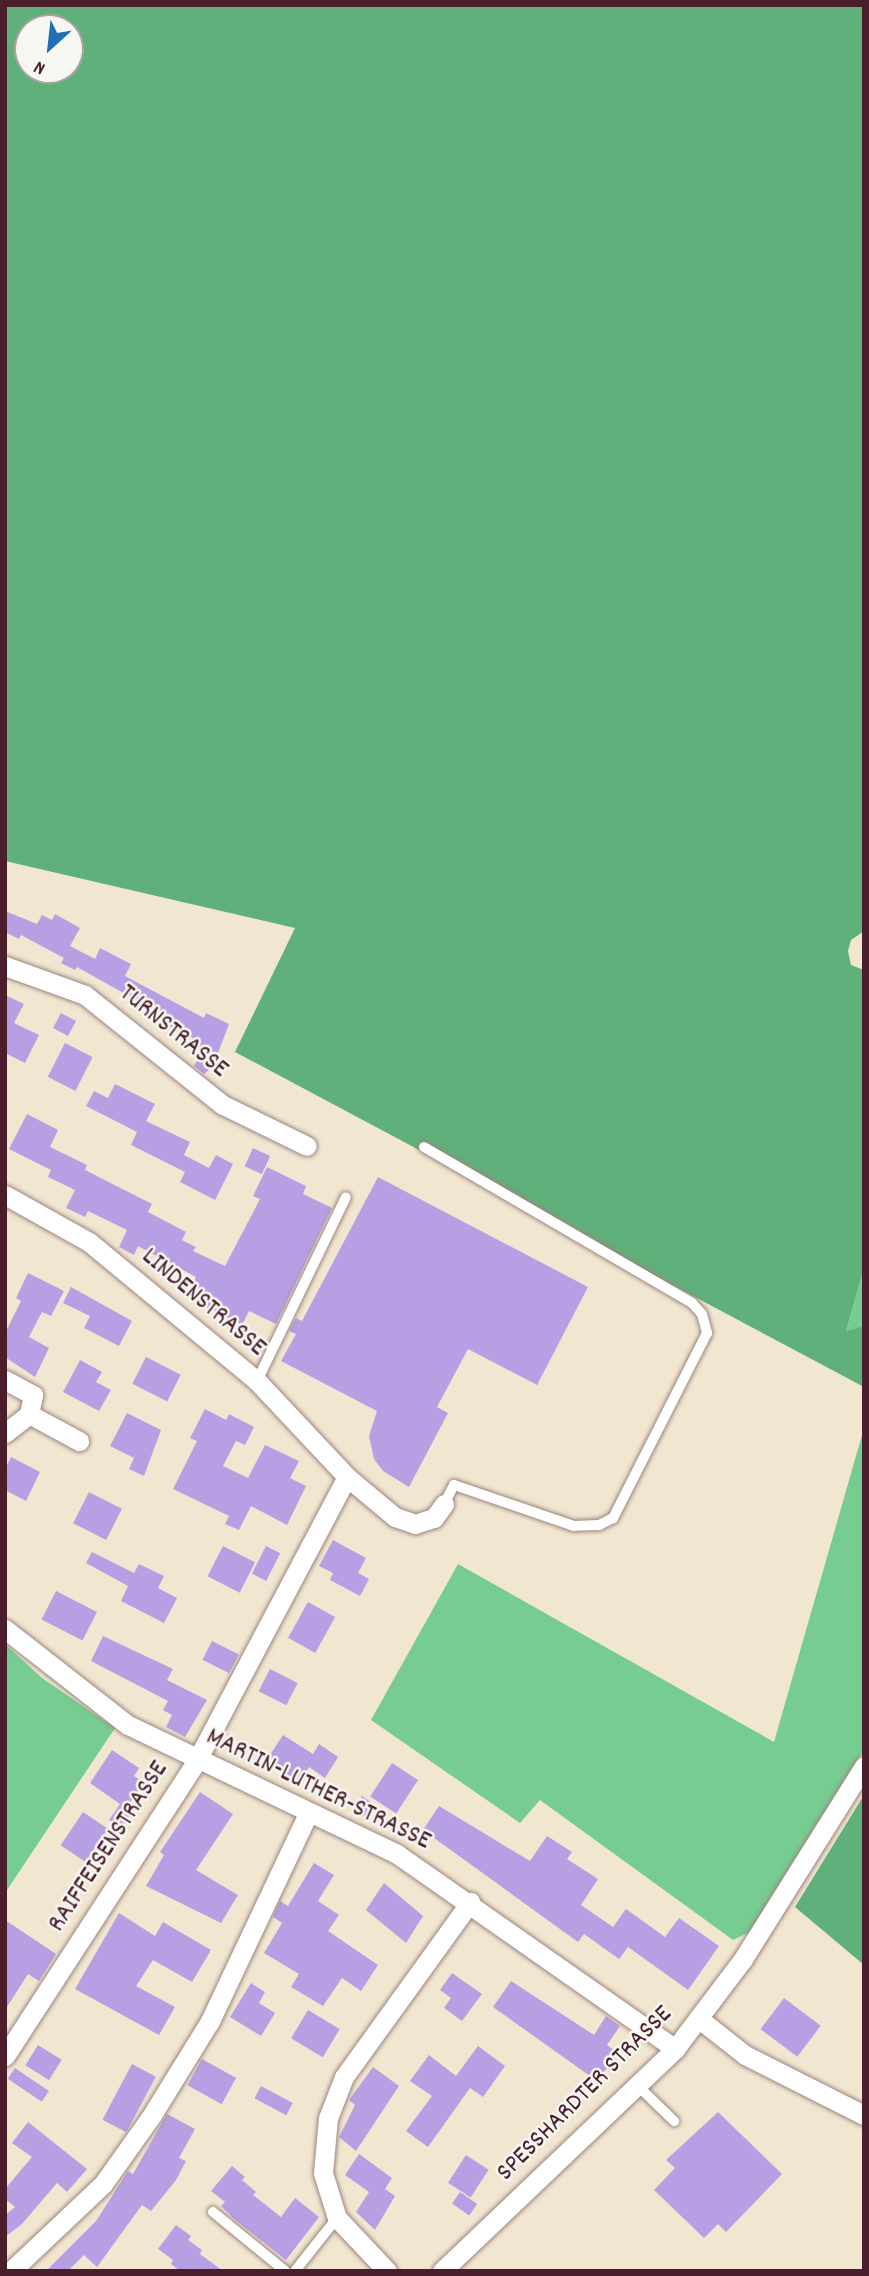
<!DOCTYPE html>
<style>
body{margin:0}
#map{position:relative;width:869px;height:2276px;overflow:hidden;background:#f1e7d1;font-family:Dekko,sans-serif}
div>[style]{position:absolute}
[style*='--x']{left:calc(var(--x)*1px);top:calc(var(--y)*1px);width:calc(var(--w)*1px);rotate:calc(var(--a)*1deg)}
.green>*{inset:0;background:#76cc91}
.forest>*{inset:0;background:#60b07b}
.building>*{inset:0;background:#b79fe3;transform-origin:0 0}
.roads{filter:drop-shadow(0 0 2px #9e837e) drop-shadow(0 0 2px #9e837e)}
.service>*{height:10px;margin:-5px;padding:0 5px;transform-origin:5px;border-radius:5px;background:#fff}
.minor>*{height:19px;margin:-9.5px;padding:0 9.5px;transform-origin:9.5px;border-radius:9.5px;background:#fff}
span{translate:-50% -50%;white-space:nowrap;text-align:center;line-height:1.15;-webkit-text-stroke:5px #f6f6f2;paint-order:stroke}
.street-label{font-size:26px;color:#4a1f2b}
.frame{position:absolute;inset:0;border:7px solid #4a1f2b;pointer-events:none}
.north{position:absolute;left:14px;top:14px;width:70px;height:70px;box-sizing:border-box;background:#f6f6f2;border:2px solid #b1a0a2;border-radius:50%;rotate:207deg;font-size:19px;font-weight:700;line-height:28px;text-align:center;color:#4a1f2b}
.north::after{content:'';display:block;margin:auto;width:24px;height:32px;background:#1f6fb2;clip-path:polygon(50% 0,100% 100%,50% 72%,0 100%)}
</style>
<div id="map">
<div class="green">
<i style="clip-path:polygon(864px 1268px,864px 1326px,846px 1331px)"></i>
<i style="clip-path:polygon(864px 1428px,864px 1750px,758px 1928px,733px 1940px,540px 1800px,520px 1823px,371px 1720px,458px 1564px,774px 1742px)"></i>
<i style="clip-path:polygon(5px 1644px,42px 1678px,115px 1728px,5px 1893px)"></i>
</div>
<div class="forest">
<i style="clip-path:polygon(evenodd,5px 5px,864px 5px,864px 931px,851px 940px,848px 951px,851px 965px,864px 970px,864px 1268px,846px 1331px,864px 1326px,864px 1387px,235px 1052px,295px 928px,5px 861px,5px 5px,28px 28px,70px 28px,70px 70px,28px 70px,28px 28px)"></i>
<i style="clip-path:polygon(864px 1795px,864px 1965px,795px 1907px)"></i>
</div>
<div class="building">
<i style="clip-path:polygon(5px 911px,37px 924px,42px 915px,52px 920px,55px 914px,80px 928px,70px 946px,95px 959px,100px 948px,131px 964px,125px 976px,204px 1018px,206px 1013px,229px 1024px,213px 1066px,204px 1074px,194px 1066px,202px 1051px,190px 1045px,193px 1038px,148px 1015px,152px 1009px,77px 967px,75px 970px,61px 963px,64px 958px,21px 935px,19px 939px,5px 932px)"></i>
<i style="clip-path:polygon(5px 995px,24px 1004px,14px 1023px,39px 1035px,25px 1063px,5px 1053px)"></i>
<i style="left:61px;top:1013px;width:17px;height:17px;rotate:28deg"></i>
<i style="left:65px;top:1043px;width:31px;height:38px;rotate:27deg"></i>
<i style="clip-path:polygon(115px 1084px,155px 1104px,146px 1121px,190px 1142px,184px 1155px,209px 1168px,216px 1155px,233px 1164px,215px 1200px,180px 1182px,185px 1172px,131px 1145px,137px 1132px,86px 1106px,94px 1091px,108px 1098px)"></i>
<i style="clip-path:polygon(27px 1114px,58px 1130px,50px 1147px,87px 1165px,85px 1170px,152px 1204px,148px 1212px,186px 1232px,182px 1240px,196px 1247px,193px 1251px,225px 1266px,260px 1199px,253px 1196px,267px 1167px,306px 1186px,303px 1194px,332px 1208px,276px 1324px,249px 1311px,242px 1325px,186px 1297px,196px 1277px,138px 1246px,134px 1255px,119px 1247px,127px 1230px,88px 1211px,85px 1217px,66px 1208px,75px 1190px,48px 1177px,51px 1170px,9px 1149px)"></i>
<i style="left:253px;top:1148px;width:19px;height:20px;rotate:25deg"></i>
<i style="clip-path:polygon(378px 1177px,588px 1287px,537px 1385px,468px 1349px,437px 1407px,448px 1413px,409px 1487px,383px 1471px,374px 1459px,369px 1436px,377px 1411px,281px 1361px,296px 1334px,289px 1331px,296px 1318px,302px 1321px)"></i>
<i style="clip-path:polygon(28px 1273px,64px 1291px,51px 1316px,42px 1312px,29px 1337px,49px 1348px,35px 1377px,5px 1357px,5px 1333px,21px 1301px,16px 1298px)"></i>
<i style="clip-path:polygon(71px 1287px,132px 1321px,119px 1346px,84px 1328px,90px 1316px,63px 1303px)"></i>
<i style="left:146px;top:1357px;width:39px;height:30px;rotate:27deg"></i>
<i style="clip-path:polygon(80px 1360px,102px 1372px,96px 1382px,111px 1390px,99px 1411px,63px 1392px)"></i>
<i style="clip-path:polygon(205px 1409px,226px 1420px,229px 1414px,254px 1427px,245px 1445px,236px 1441px,223px 1466px,248px 1478px,265px 1445px,299px 1461px,290px 1478px,306px 1486px,287px 1525px,251px 1506px,239px 1530px,225px 1524px,229px 1516px,173px 1489px,197px 1441px,190px 1438px)"></i>
<i style="clip-path:polygon(127px 1413px,161px 1430px,144px 1476px,129px 1469px,134px 1458px,110px 1446px)"></i>
<i style="clip-path:polygon(11px 1457px,40px 1472px,26px 1501px,5px 1490px,5px 1469px)"></i>
<i style="left:89px;top:1492px;width:37px;height:35px;rotate:27deg"></i>
<i style="clip-path:polygon(333px 1540px,366px 1558px,358px 1573px,369px 1579px,360px 1596px,330px 1580px,333px 1573px,319px 1566px)"></i>
<i style="left:223px;top:1546px;width:36px;height:34px;rotate:27deg"></i>
<i style="left:266px;top:1546px;width:16px;height:31px;rotate:27deg"></i>
<i style="clip-path:polygon(92px 1552px,134px 1573px,139px 1564px,164px 1576px,158px 1588px,177px 1598px,164px 1623px,121px 1601px,128px 1586px,86px 1563px)"></i>
<i style="left:56px;top:1591px;width:46px;height:32px;rotate:27deg"></i>
<i style="left:308px;top:1602px;width:31px;height:41px;rotate:29deg"></i>
<i style="clip-path:polygon(103px 1636px,173px 1669px,167px 1680px,207px 1700px,185px 1737px,166px 1727px,172px 1715px,163px 1710px,168px 1701px,91px 1661px)"></i>
<i style="left:212px;top:1641px;width:30px;height:21px;rotate:27deg"></i>
<i style="left:270px;top:1669px;width:31px;height:25px;rotate:27deg"></i>
<i style="clip-path:polygon(283px 1735px,313px 1754px,319px 1744px,338px 1757px,325px 1778px,309px 1767px,299px 1782px,266px 1761px)"></i>
<i style="clip-path:polygon(112px 1750px,139px 1768px,134px 1776px,144px 1783px,128px 1806px,134px 1810px,122px 1828px,109px 1820px,120px 1804px,90px 1783px)"></i>
<i style="left:392px;top:1763px;width:31px;height:40px;rotate:33deg"></i>
<i style="clip-path:polygon(200px 1792px,233px 1814px,196px 1870px,238px 1895px,221px 1923px,146px 1886px,164px 1855px,160px 1852px)"></i>
<i style="left:362px;top:1796px;width:18px;height:15px;rotate:34deg"></i>
<i style="clip-path:polygon(439px 1806px,530px 1861px,547px 1836px,572px 1852px,567px 1859px,598px 1879px,581px 1905px,613px 1927px,626px 1909px,665px 1937px,679px 1918px,719px 1946px,688px 1990px,628px 1947px,619px 1959px,584px 1934px,578px 1942px,423px 1830px)"></i>
<i style="left:83px;top:1812px;width:30px;height:40px;rotate:34deg"></i>
<i style="clip-path:polygon(314px 1863px,334px 1875px,318px 1901px,339px 1915px,328px 1931px,378px 1965px,361px 1991px,342px 1978px,323px 2006px,291px 1987px,299px 1974px,264px 1953px,282px 1923px,273px 1917px,280px 1901px,288px 1906px)"></i>
<i style="clip-path:polygon(384px 1883px,423px 1916px,406px 1943px,366px 1910px)"></i>
<i style="clip-path:polygon(119px 1913px,155px 1936px,163px 1922px,211px 1950px,192px 1982px,153px 1960px,136px 1986px,175px 2007px,159px 2035px,75px 1989px)"></i>
<i style="clip-path:polygon(5px 1920px,56px 1954px,39px 1981px,28px 1974px,5px 2010px)"></i>
<i style="clip-path:polygon(452px 1973px,482px 1994px,462px 2021px,444px 2008px,451px 1998px,440px 1990px)"></i>
<i style="clip-path:polygon(511px 1981px,594px 2035px,606px 2016px,620px 2026px,607px 2045px,618px 2053px,597px 2081px,493px 2007px)"></i>
<i style="clip-path:polygon(251px 1983px,265px 1992px,259px 2003px,275px 2013px,261px 2036px,230px 2017px)"></i>
<i style="left:784px;top:1998px;width:46px;height:39px;rotate:37deg"></i>
<i style="left:308px;top:2010px;width:37px;height:33px;rotate:31deg"></i>
<i style="left:38px;top:2045px;width:28px;height:24px;rotate:32deg"></i>
<i style="clip-path:polygon(478px 2046px,505px 2066px,483px 2097px,470px 2088px,428px 2147px,406px 2131px,432px 2096px,410px 2081px,429px 2055px,456px 2076px)"></i>
<i style="left:202px;top:2059px;width:39px;height:30px;rotate:29deg"></i>
<i style="left:132px;top:2064px;width:27px;height:63px;rotate:28deg"></i>
<i style="clip-path:polygon(373px 2067px,399px 2086px,356px 2151px,339px 2137px,355px 2105px,349px 2100px)"></i>
<i style="left:15px;top:2068px;width:41px;height:13px;rotate:34deg"></i>
<i style="left:261px;top:2086px;width:36px;height:14px;rotate:28deg"></i>
<i style="clip-path:polygon(718px 2112px,782px 2174px,726px 2232px,718px 2224px,704px 2238px,654px 2190px,675px 2168px,666px 2160px)"></i>
<i style="clip-path:polygon(167px 2114px,195px 2129px,179px 2158px,186px 2161px,176px 2180px,151px 2211px,142px 2205px,97px 2267px,84px 2255px,68px 2271px,46px 2271px,96px 2221px,128px 2171px,133px 2174px)"></i>
<i style="clip-path:polygon(28px 2122px,87px 2169px,67px 2192px,57px 2183px,22px 2224px,5px 2237px,5px 2215px,15px 2207px,5px 2199px,5px 2189px,32px 2157px,12px 2143px)"></i>
<i style="clip-path:polygon(359px 2154px,392px 2178px,385px 2189px,395px 2196px,375px 2230px,356px 2212px,369px 2192px,345px 2175px)"></i>
<i style="left:466px;top:2155px;width:27px;height:33px;rotate:33deg"></i>
<i style="clip-path:polygon(232px 2166px,245px 2177px,242px 2180px,256px 2192px,253px 2195px,281px 2217px,295px 2198px,319px 2217px,286px 2260px,234px 2219px,221px 2206px,225px 2202px,211px 2191px)"></i>
<i style="left:460px;top:2192px;width:21px;height:14px;rotate:35deg"></i>
<i style="clip-path:polygon(176px 2225px,191px 2236px,188px 2240px,202px 2250px,200px 2254px,223px 2271px,180px 2271px,171px 2264px,173px 2260px,158px 2249px)"></i>
</div>
<div class="roads">
<div class="service">
<i style="--x:424;--y:1147;--w:310;--a:30.2"></i>
<i style="--x:692;--y:1303;--w:15;--a:48"></i>
<i style="--x:702;--y:1314;--w:20;--a:75"></i>
<i style="--x:707;--y:1333;--w:208;--a:116.9"></i>
<i style="--x:613;--y:1518;--w:16;--a:153"></i>
<i style="--x:599;--y:1525;--w:25;--a:178"></i>
<i style="--x:574;--y:1526;--w:127;--a:-161.1"></i>
<i style="--x:454;--y:1485;--w:21;--a:118"></i>
<i style="--x:257;--y:1381;--w:204;--a:-64.2"></i>
<i style="--x:637;--y:2085;--w:52;--a:44.2"></i>
<i style="--x:213;--y:2212;--w:93;--a:39.3"></i>
<i style="--x:295;--y:2271;--w:68;--a:-51.6"></i>
</div>
<div class="minor">
<i style="--x:5;--y:966;--w:85;--a:19.9"></i>
<i style="--x:85;--y:995;--w:176;--a:38.6"></i>
<i style="--x:223;--y:1105;--w:93;--a:26"></i>
<i style="--x:5;--y:1195;--w:96;--a:29.2"></i>
<i style="--x:89;--y:1242;--w:218;--a:39.6"></i>
<i style="--x:257;--y:1381;--w:132;--a:46.8"></i>
<i style="--x:347;--y:1477;--w:62;--a:39.8"></i>
<i style="--x:395;--y:1517;--w:21;--a:19"></i>
<i style="--x:415;--y:1524;--w:20;--a:-18"></i>
<i style="--x:434;--y:1518;--w:17;--a:-54"></i>
<i style="--x:5;--y:1380;--w:32;--a:28"></i>
<i style="--x:33;--y:1395;--w:19;--a:102"></i>
<i style="--x:29;--y:1414;--w:57;--a:28.4"></i>
<i style="--x:5;--y:1433;--w:31;--a:-38"></i>
<i style="--x:5;--y:1629;--w:156;--a:38"></i>
<i style="--x:128;--y:1725;--w:298;--a:25.6"></i>
<i style="--x:397;--y:1854;--w:340;--a:35"></i>
<i style="--x:698;--y:2018;--w:60;--a:38.2"></i>
<i style="--x:745;--y:2055;--w:133;--a:26.8"></i>
<i style="--x:5;--y:2056;--w:353;--a:-57"></i>
<i style="--x:197;--y:1760;--w:320;--a:-62.1"></i>
<i style="--x:11;--y:2271;--w:127;--a:-43.4"></i>
<i style="--x:103;--y:2184;--w:85;--a:-54.6"></i>
<i style="--x:152;--y:2115;--w:110;--a:-58.3"></i>
<i style="--x:210;--y:2021;--w:229;--a:-64.7"></i>
<i style="--x:387;--y:2271;--w:73;--a:-133.3"></i>
<i style="--x:337;--y:2218;--w:47;--a:-107.3"></i>
<i style="--x:323;--y:2173;--w:55;--a:-84.8"></i>
<i style="--x:328;--y:2118;--w:44;--a:-68.7"></i>
<i style="--x:344;--y:2077;--w:216;--a:-54.2"></i>
<i style="--x:442;--y:2271;--w:322;--a:-43.6"></i>
<i style="--x:675;--y:2049;--w:113;--a:-52.9"></i>
<i style="--x:743;--y:1959;--w:228;--a:-57.9"></i>
</div>
</div>
<div class="street-label">
<span style="left:173px;top:1032px;rotate:39deg">TURNSTRASSE</span>
<span style="left:203px;top:1303px;rotate:40deg">LINDENSTRASSE</span>
<span style="left:318px;top:1790px;rotate:26deg">MARTIN-LUTHER-STRASSE</span>
<span style="left:109px;top:1847px;rotate:-57deg">RAIFFEISENSTRASSE</span>
<span style="left:585px;top:2094px;rotate:-45deg">SPESSHARDTER STRASSE</span>
</div>
<div class="frame"></div>
<div class="north">N</div>
</div>
